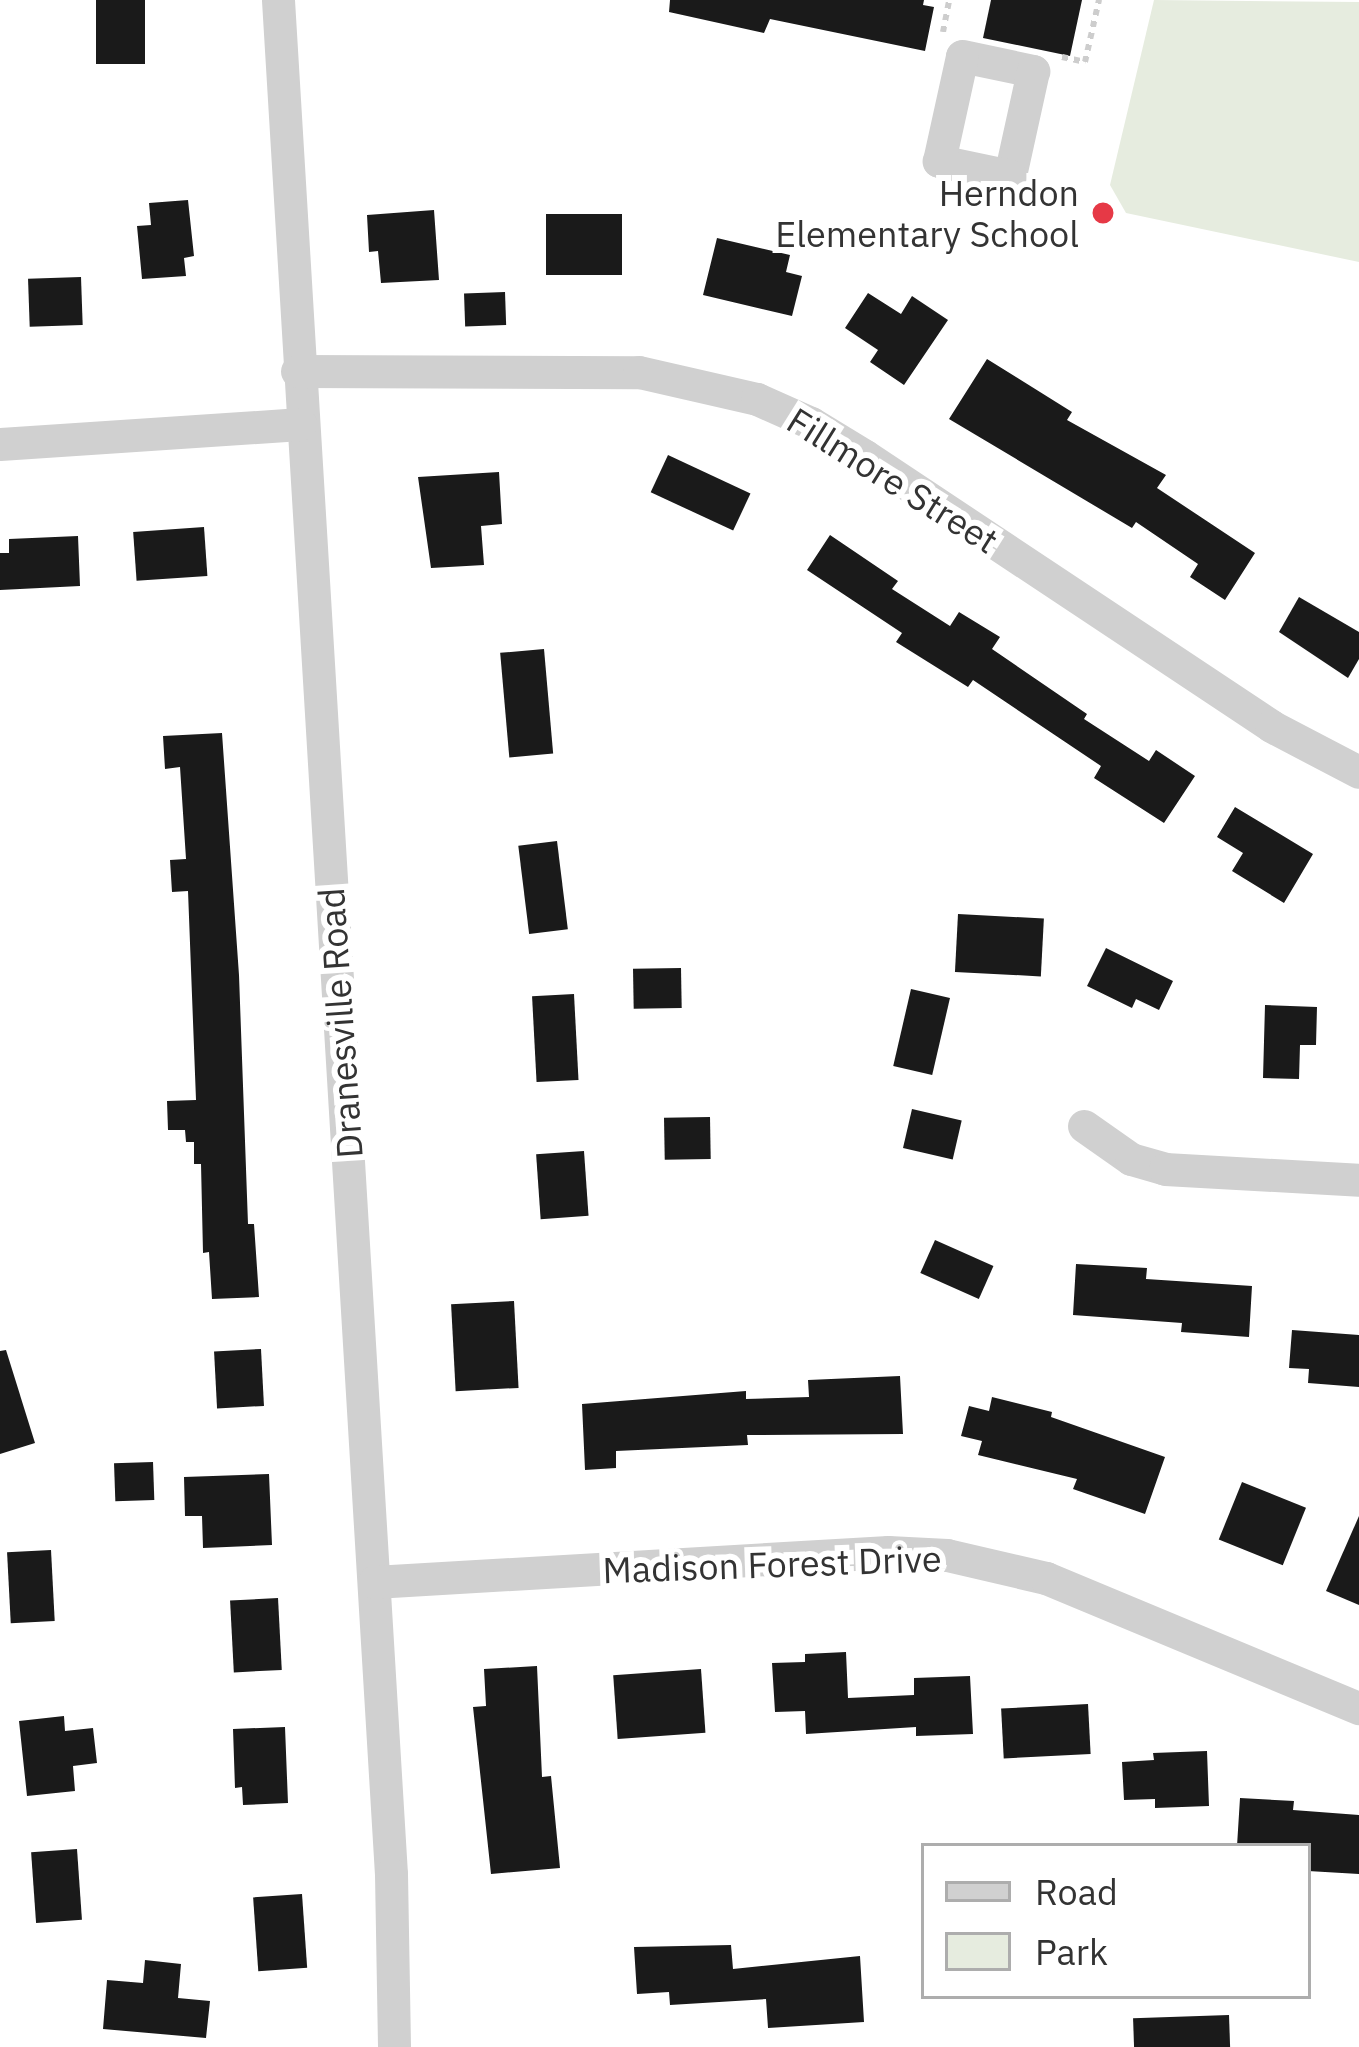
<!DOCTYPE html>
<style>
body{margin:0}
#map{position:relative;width:1359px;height:2047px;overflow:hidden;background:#fff;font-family:"IBM Plex Sans",sans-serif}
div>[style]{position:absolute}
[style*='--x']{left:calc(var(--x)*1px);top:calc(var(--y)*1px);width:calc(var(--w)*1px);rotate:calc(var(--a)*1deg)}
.green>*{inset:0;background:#e6ecdf}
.building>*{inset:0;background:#1a1a1a;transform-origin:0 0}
.path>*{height:6px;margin-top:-3px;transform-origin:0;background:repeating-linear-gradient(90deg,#cdcdcd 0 6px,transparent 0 12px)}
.minor>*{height:33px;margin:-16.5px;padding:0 16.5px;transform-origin:16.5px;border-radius:16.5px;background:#d0d0d0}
.dots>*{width:33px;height:33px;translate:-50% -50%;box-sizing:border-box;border:6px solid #fff;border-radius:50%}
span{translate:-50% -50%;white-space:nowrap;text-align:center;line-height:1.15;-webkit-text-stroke:12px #fff;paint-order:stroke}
.poi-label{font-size:36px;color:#333}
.right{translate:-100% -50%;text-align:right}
.street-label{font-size:36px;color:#333}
.legend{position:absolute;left:921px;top:1843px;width:390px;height:156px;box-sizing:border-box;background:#fff;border:3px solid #adadad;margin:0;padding:15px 21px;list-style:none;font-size:36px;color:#333}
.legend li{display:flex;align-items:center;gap:24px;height:60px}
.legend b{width:60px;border:3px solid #adadad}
</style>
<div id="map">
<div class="green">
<i style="clip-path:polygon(1154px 0,1359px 2px,1359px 262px,1126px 213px,1110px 185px)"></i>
</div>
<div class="building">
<i style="left:96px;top:0;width:49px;height:64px"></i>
<i style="clip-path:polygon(670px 0,924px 0,923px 5px,934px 7px,925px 51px,770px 19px,764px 33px,669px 12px)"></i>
<i style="clip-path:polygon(991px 0,1082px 0,1070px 56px,983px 38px)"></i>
<i style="clip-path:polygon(188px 200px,194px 256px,184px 258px,186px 276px,142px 279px,137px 226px,151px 225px,149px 203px)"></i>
<i style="clip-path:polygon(434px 210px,439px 280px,381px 283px,378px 251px,369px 252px,367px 215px)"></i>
<i style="left:546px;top:214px;width:76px;height:61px"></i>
<i style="clip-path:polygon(717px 238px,790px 255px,786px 272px,802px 276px,792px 316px,703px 295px)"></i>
<i style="left:81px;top:277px;width:48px;height:53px;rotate:88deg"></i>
<i style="left:505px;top:292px;width:33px;height:41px;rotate:88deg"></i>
<i style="clip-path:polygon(868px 293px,901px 314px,912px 296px,948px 320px,904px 385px,870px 362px,878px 350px,845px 328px)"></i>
<i style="clip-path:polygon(987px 359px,1072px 412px,1067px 420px,1166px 475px,1157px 488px,1255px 553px,1225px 600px,1190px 577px,1198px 564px,1136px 522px,1132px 528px,949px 419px)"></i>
<i style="left:668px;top:455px;width:91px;height:41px;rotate:25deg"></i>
<i style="clip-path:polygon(499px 472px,502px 524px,481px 526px,484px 565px,431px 568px,418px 477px)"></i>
<i style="left:204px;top:527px;width:49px;height:71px;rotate:86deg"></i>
<i style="clip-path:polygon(830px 535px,898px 581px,892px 589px,950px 626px,959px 612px,1000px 637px,992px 649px,1087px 714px,1084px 719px,1149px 761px,1156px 750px,1195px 776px,1164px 823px,1094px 778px,1101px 766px,973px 680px,968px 687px,896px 642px,902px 633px,807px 570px)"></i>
<i style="clip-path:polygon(78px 536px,80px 586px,0 590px,0 553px,9px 553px,9px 539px)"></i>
<i style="clip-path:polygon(1299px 597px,1359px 632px,1359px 659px,1348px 678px,1279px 632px)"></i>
<i style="left:544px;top:649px;width:105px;height:44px;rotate:85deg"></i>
<i style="clip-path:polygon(222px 733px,239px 975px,248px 1224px,254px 1224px,259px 1297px,212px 1299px,209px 1252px,203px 1253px,201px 1164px,194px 1164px,194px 1142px,186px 1142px,185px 1130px,168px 1130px,167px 1101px,196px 1100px,188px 891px,172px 892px,170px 860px,186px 859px,180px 767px,165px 769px,163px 736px)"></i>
<i style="clip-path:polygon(1235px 807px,1313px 854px,1284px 903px,1232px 871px,1243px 853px,1217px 837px)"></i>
<i style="left:557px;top:841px;width:89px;height:39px;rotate:83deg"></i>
<i style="left:958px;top:914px;width:86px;height:58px;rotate:3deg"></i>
<i style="clip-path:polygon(1106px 948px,1173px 981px,1159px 1010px,1136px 999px,1132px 1008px,1087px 986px)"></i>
<i style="left:681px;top:968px;width:40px;height:48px;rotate:89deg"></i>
<i style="left:911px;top:989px;width:40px;height:79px;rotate:13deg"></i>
<i style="left:574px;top:994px;width:86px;height:42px;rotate:87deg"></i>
<i style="clip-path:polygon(1265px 1005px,1317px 1007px,1316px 1045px,1300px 1045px,1299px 1079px,1263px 1078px)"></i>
<i style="left:912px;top:1109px;width:51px;height:40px;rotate:13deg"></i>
<i style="left:710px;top:1117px;width:42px;height:46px;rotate:89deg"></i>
<i style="left:584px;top:1151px;width:65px;height:48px;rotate:86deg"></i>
<i style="left:935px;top:1240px;width:64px;height:36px;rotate:24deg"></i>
<i style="clip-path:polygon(1076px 1264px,1147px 1268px,1146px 1279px,1252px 1286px,1249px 1337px,1181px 1332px,1182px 1323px,1073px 1315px)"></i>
<i style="left:514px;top:1301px;width:87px;height:63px;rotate:87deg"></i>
<i style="clip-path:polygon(1292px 1330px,1359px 1335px,1359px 1387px,1308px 1383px,1309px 1369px,1289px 1368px)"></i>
<i style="left:261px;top:1349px;width:57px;height:47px;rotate:87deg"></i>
<i style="clip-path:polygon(6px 1350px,35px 1443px,0 1454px,0 1351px)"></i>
<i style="clip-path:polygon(900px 1376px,903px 1434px,747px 1435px,748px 1445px,616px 1451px,616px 1468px,585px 1470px,582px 1404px,746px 1391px,746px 1399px,809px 1397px,808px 1380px)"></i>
<i style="clip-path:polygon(992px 1397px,1052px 1412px,1051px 1417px,1165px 1457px,1145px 1514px,1073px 1489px,1077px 1479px,978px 1455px,982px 1441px,961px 1436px,969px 1406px,989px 1411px)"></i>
<i style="left:153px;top:1462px;width:38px;height:39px;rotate:88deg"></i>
<i style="clip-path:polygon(269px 1474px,272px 1545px,203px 1548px,202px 1516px,185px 1516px,184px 1477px)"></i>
<i style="left:1242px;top:1482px;width:69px;height:62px;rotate:22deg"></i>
<i style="clip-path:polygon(1359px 1516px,1359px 1605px,1326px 1591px)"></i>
<i style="left:51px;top:1550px;width:71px;height:44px;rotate:87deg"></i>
<i style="left:278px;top:1598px;width:72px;height:48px;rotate:87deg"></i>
<i style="clip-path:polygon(846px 1652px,848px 1698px,914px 1695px,914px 1678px,970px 1676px,973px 1734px,916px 1736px,916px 1727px,806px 1734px,805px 1711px,775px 1712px,772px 1663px,805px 1662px,805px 1654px)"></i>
<i style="clip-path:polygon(537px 1666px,542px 1777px,551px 1776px,560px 1868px,491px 1874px,473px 1707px,486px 1706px,484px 1669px)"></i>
<i style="left:701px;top:1669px;width:64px;height:88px;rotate:86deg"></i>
<i style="left:1088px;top:1704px;width:50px;height:87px;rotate:87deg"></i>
<i style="clip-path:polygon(64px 1716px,65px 1731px,93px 1728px,97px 1763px,73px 1766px,75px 1791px,27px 1796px,19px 1721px)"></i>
<i style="clip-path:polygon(285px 1727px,288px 1803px,243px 1805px,242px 1787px,235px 1788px,233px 1729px)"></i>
<i style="clip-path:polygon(1207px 1751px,1209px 1806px,1155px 1808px,1155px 1799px,1124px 1800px,1122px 1762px,1154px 1760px,1153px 1753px)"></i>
<i style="clip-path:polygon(1240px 1798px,1294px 1801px,1293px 1810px,1359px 1815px,1359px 1874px,1308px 1871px,1308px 1846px,1237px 1846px)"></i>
<i style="left:77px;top:1849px;width:71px;height:46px;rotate:86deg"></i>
<i style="left:302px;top:1894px;width:74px;height:49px;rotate:86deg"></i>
<i style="clip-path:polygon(731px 1945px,733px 1969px,860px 1956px,864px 2022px,768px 2028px,766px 1999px,670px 2005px,669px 1992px,637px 1994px,634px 1947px)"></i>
<i style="clip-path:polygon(145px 1960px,181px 1964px,178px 1998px,210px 2001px,206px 2038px,103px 2029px,107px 1980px,143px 1983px)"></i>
<i style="left:1229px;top:2015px;width:32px;height:96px;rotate:88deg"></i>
</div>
<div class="path">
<i style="--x:943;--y:32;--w:33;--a:-79"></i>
<i style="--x:1062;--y:57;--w:24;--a:12"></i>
<i style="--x:1085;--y:62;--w:64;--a:-77.3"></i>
</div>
<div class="minor">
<i style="--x:278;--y:0;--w:1877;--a:86.55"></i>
<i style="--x:391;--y:1874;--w:173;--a:89"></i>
<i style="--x:962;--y:56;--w:73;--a:11.9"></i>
<i style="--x:1033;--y:71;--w:107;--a:102.4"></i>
<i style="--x:1010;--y:176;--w:73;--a:-168.1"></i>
<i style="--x:939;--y:161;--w:107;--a:-77.6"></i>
<i style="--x:297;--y:371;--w:342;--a:0.2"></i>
<i style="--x:639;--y:372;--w:121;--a:12.9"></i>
<i style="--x:757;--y:399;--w:59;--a:24"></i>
<i style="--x:811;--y:423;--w:63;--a:31.4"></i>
<i style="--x:865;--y:456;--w:488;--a:33.6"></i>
<i style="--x:1271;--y:726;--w:99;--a:27.6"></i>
<i style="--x:0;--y:444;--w:301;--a:-3.8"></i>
<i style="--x:1084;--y:1126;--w:57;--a:35.1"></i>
<i style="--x:1131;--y:1159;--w:35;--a:16"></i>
<i style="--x:1165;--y:1169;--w:194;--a:3.2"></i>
<i style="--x:374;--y:1582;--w:515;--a:-3.34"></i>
<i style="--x:888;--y:1552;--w:59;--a:2.9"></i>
<i style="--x:947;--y:1555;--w:102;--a:13.1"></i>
<i style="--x:1046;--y:1578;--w:339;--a:22.6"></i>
</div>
<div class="dots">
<i style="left:1103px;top:213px;background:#e63946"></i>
</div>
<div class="poi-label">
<span class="right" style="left:1079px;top:213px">Herndon<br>Elementary School</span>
</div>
<div class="street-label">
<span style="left:893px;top:480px;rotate:32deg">Fillmore Street</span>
<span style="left:340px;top:1023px;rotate:-94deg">Dranesville Road</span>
<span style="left:772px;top:1564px;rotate:-2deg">Madison Forest Drive</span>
</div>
<ul class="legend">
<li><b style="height:15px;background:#d0d0d0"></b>Road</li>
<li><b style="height:33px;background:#e6ecdf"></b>Park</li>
</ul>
</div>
